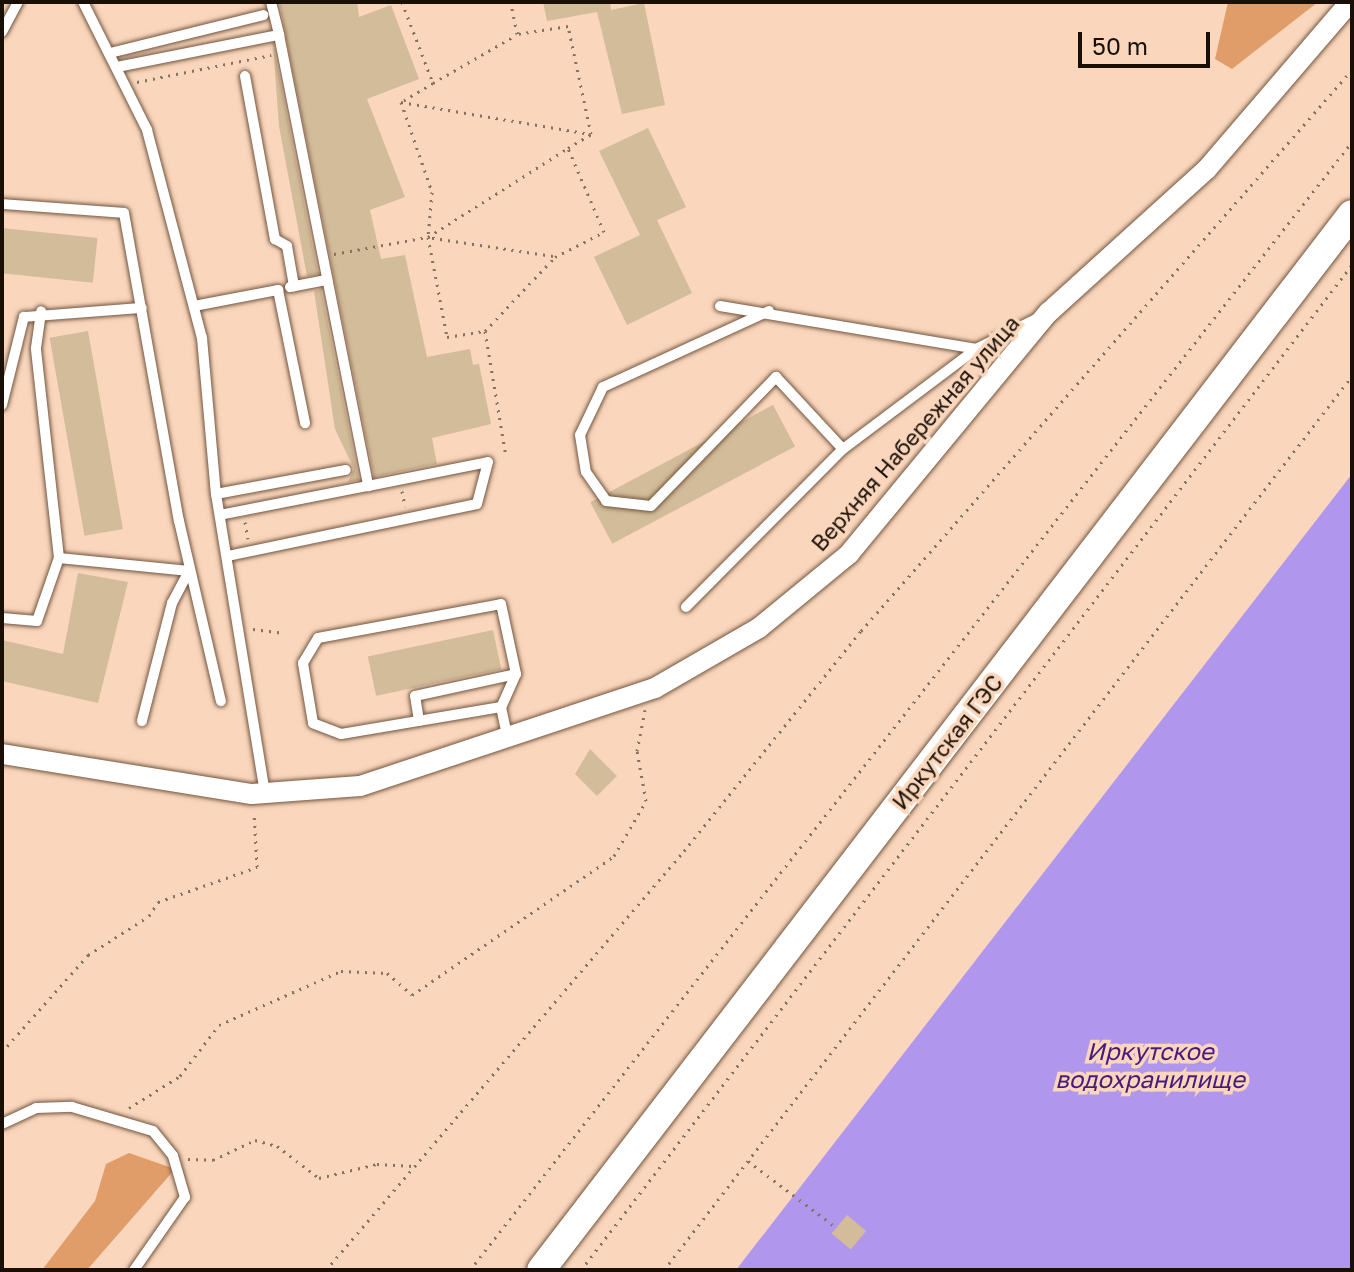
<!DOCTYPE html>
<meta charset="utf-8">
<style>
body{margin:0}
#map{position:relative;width:1354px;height:1272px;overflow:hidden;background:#f9d6bc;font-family:"Golos Text",sans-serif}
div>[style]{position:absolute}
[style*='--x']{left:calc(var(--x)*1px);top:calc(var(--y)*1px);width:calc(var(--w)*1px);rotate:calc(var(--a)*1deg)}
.green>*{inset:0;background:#e09d69}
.water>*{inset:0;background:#b196ed}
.building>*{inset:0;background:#d3bc9a;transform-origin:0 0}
.path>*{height:3px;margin-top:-1.5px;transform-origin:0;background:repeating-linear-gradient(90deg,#87715f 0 2px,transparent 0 8px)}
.roads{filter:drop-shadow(0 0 2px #73553f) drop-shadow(0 0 2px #73553f)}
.service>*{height:10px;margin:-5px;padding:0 5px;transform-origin:5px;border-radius:5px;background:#fff}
.minor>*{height:20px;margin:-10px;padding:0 10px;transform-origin:10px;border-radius:10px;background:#fff}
.secondary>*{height:28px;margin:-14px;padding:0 14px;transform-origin:14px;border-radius:14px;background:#fff}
span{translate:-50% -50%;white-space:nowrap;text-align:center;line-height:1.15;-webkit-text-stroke:7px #f9d6bc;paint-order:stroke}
.street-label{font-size:22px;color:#1a0f06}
.water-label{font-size:24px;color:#461a7e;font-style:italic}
.frame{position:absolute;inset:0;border:4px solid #1a0f06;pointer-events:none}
.scale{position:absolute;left:1078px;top:32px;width:132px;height:36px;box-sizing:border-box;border:4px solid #1a0f06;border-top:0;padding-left:10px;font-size:24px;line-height:28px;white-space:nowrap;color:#1a0f06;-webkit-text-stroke:6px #f9d6bc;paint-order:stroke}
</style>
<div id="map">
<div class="green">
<i style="clip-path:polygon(1228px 2px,1318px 2px,1232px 69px,1215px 59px)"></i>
<i style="clip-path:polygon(129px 1153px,175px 1169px,87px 1270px,42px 1270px,95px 1201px,106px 1164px)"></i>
</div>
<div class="water">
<i style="clip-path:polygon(1352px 474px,1352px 1270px,736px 1270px)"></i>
</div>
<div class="building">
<i style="clip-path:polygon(279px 2px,357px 2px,359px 17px,391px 5px,419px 79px,367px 99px,405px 197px,370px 210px,381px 259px,405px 255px,427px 357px,470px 349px,473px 365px,479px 364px,491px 424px,432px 438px,437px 464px,374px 477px)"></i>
<i style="clip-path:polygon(543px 2px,610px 2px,611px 10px,644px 3px,665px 105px,622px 114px,597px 12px,547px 21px)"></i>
<i style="clip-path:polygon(273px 44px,318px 274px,307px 276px,279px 126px)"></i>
<i style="clip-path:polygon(648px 128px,686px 207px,657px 220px,692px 293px,627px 325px,594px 257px,640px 235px,599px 151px)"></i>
<i style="left:2px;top:228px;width:96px;height:45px;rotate:6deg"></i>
<i style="clip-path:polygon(321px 289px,359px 480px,348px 482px,354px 469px,335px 429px,314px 291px)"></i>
<i style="left:88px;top:331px;width:201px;height:39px;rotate:80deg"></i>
<i style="left:773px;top:405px;width:47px;height:207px;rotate:62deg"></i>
<i style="clip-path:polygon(78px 573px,128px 582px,98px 703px,2px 681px,2px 640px,63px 654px)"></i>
<i style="left:493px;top:630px;width:40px;height:128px;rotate:78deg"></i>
<i style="clip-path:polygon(590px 749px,617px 776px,597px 796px,575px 774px)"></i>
<i style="left:847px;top:1215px;width:25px;height:24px;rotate:40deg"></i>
</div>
<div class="path">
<i style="--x:402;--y:2;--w:87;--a:69.1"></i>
<i style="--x:433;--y:83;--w:37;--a:149"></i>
<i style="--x:401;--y:102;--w:95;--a:71"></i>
<i style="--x:432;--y:192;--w:45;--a:95.1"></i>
<i style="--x:428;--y:237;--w:102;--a:79.2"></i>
<i style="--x:447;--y:337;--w:38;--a:-9"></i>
<i style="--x:485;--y:331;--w:128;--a:80.5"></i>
<i style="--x:137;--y:82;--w:137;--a:-11.4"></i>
<i style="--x:433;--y:83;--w:96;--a:-30"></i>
<i style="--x:401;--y:102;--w:192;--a:9.6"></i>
<i style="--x:334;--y:254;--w:96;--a:-10.3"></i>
<i style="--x:553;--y:256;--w:126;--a:-171.4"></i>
<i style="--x:428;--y:237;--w:166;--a:-32.4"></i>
<i style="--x:485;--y:331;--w:102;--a:-46.6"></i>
<i style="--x:555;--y:257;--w:55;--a:-27"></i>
<i style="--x:604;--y:232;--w:91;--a:-113.2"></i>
<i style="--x:568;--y:148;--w:27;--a:-31"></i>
<i style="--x:591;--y:134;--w:110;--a:-102"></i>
<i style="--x:568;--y:26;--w:52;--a:171.1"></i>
<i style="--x:517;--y:34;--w:33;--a:-101"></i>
<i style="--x:402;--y:491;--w:16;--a:79"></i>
<i style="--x:245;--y:522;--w:17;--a:80"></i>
<i style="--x:253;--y:629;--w:32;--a:7"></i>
<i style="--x:2;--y:1052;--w:130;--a:-48.4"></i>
<i style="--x:88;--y:955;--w:72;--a:-32.6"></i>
<i style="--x:149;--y:916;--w:17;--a:-57"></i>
<i style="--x:158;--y:902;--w:105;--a:-19.5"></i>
<i style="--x:257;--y:867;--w:55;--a:-93.1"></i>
<i style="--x:129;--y:1108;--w:60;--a:-32.1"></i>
<i style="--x:180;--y:1076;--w:64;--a:-52.6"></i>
<i style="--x:219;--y:1025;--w:133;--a:-23.9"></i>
<i style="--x:341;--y:971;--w:46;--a:2.5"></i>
<i style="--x:387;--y:973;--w:33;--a:41"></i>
<i style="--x:412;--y:995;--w:245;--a:-34.5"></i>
<i style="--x:614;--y:856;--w:64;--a:-59.8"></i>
<i style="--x:646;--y:801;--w:51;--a:-100.2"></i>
<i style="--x:637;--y:751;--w:42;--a:-79"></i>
<i style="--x:188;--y:1159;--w:25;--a:2"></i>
<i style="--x:213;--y:1160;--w:47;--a:-25.5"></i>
<i style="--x:255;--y:1140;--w:23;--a:15"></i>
<i style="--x:277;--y:1146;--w:53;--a:37.3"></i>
<i style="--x:319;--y:1178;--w:60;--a:-13.6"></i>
<i style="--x:377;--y:1164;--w:37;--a:3"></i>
<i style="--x:748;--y:1161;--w:111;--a:37"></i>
<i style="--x:326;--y:1270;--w:551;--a:-49.49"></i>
<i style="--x:684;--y:851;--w:282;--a:-51.2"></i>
<i style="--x:861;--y:631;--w:746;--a:-48.81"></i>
<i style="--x:470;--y:1270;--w:1432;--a:-51.98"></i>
<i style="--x:581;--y:1270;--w:1267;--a:-52.51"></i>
<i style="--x:664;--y:1270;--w:1128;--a:-52.42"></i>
</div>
<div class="roads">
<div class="service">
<i style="--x:83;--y:2;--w:143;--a:63.4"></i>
<i style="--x:147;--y:130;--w:215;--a:75.2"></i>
<i style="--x:202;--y:338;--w:157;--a:84.9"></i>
<i style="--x:216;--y:494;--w:304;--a:80.7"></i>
<i style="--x:271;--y:2;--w:34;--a:76"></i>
<i style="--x:2;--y:32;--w:34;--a:-62"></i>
<i style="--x:110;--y:53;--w:158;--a:-13.9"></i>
<i style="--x:117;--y:67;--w:165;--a:-11.2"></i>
<i style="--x:279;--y:35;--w:460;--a:78.8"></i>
<i style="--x:368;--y:486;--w:122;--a:-11.3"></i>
<i style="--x:488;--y:462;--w:43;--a:104.7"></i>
<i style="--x:477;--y:504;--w:254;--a:168.2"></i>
<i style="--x:245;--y:76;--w:166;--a:79.6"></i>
<i style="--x:275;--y:239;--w:14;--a:30"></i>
<i style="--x:287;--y:246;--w:41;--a:80.1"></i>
<i style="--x:2;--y:204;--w:122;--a:4.2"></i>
<i style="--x:124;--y:213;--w:313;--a:79.9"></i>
<i style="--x:179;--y:521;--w:185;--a:76.9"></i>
<i style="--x:290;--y:287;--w:38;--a:-11"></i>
<i style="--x:194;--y:306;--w:86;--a:-10.8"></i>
<i style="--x:278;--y:290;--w:136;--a:78.5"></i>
<i style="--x:720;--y:306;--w:260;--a:9.5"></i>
<i style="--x:769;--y:311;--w:183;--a:155.4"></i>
<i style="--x:603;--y:387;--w:53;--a:115.6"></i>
<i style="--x:580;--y:435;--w:37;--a:81"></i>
<i style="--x:586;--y:472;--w:35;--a:55"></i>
<i style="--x:606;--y:501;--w:45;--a:6.3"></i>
<i style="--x:651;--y:506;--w:180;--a:-45.9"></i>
<i style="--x:776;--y:377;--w:98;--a:47.1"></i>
<i style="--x:2;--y:405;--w:91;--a:-76"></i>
<i style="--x:24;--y:317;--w:118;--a:-4.4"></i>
<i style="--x:216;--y:494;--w:132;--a:-10.5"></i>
<i style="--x:220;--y:515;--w:151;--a:-11.1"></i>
<i style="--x:59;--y:558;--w:131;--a:5.7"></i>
<i style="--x:189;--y:571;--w:36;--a:118"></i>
<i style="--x:172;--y:603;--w:122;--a:104.3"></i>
<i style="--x:686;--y:607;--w:223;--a:-45.2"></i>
<i style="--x:843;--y:449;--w:166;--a:-36.9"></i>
<i style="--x:976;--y:349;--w:69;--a:-26.6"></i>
<i style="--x:2;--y:618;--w:35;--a:5"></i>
<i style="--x:37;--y:621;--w:67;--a:-70.8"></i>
<i style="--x:59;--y:558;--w:211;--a:-96.3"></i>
<i style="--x:36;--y:348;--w:37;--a:-82"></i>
<i style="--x:501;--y:707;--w:162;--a:170.4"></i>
<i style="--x:341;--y:734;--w:30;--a:-159"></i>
<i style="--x:313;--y:723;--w:61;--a:-99.5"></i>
<i style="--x:303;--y:663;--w:29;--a:-59"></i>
<i style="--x:318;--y:638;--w:186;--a:-10.5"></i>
<i style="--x:501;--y:604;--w:72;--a:77.9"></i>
<i style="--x:516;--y:674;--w:36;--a:114"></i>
<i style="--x:501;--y:707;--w:33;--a:78"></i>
<i style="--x:419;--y:721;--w:25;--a:-99"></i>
<i style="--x:415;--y:696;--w:103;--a:-12.3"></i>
<i style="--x:2;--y:1124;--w:38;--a:-25"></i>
<i style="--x:36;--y:1108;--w:36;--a:-2"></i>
<i style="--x:72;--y:1107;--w:84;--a:16.5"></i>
<i style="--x:153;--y:1131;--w:32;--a:51"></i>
<i style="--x:173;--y:1156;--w:43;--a:73.7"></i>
<i style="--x:185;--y:1197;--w:89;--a:124.9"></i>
</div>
<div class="minor">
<i style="--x:2;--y:754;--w:253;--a:9.1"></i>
<i style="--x:252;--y:794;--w:108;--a:-4.2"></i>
<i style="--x:360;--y:786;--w:311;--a:-18.4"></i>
<i style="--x:655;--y:688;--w:120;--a:-30"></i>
<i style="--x:759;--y:628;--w:117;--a:-39.4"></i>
<i style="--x:849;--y:554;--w:313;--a:-50.5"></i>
<i style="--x:1048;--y:313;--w:215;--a:-42.2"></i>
<i style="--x:1207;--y:169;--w:220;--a:-49.4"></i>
</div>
<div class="secondary">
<i style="--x:541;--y:1270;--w:1331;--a:-52.48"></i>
</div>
</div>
<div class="street-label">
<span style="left:915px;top:433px;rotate:-49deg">Верхняя Набережная улица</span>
<span style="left:947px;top:742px;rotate:-52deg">Иркутская ГЭС</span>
</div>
<div class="water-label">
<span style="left:1150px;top:1065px">Иркутское<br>водохранилище</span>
</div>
<div class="frame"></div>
<div class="scale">50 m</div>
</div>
